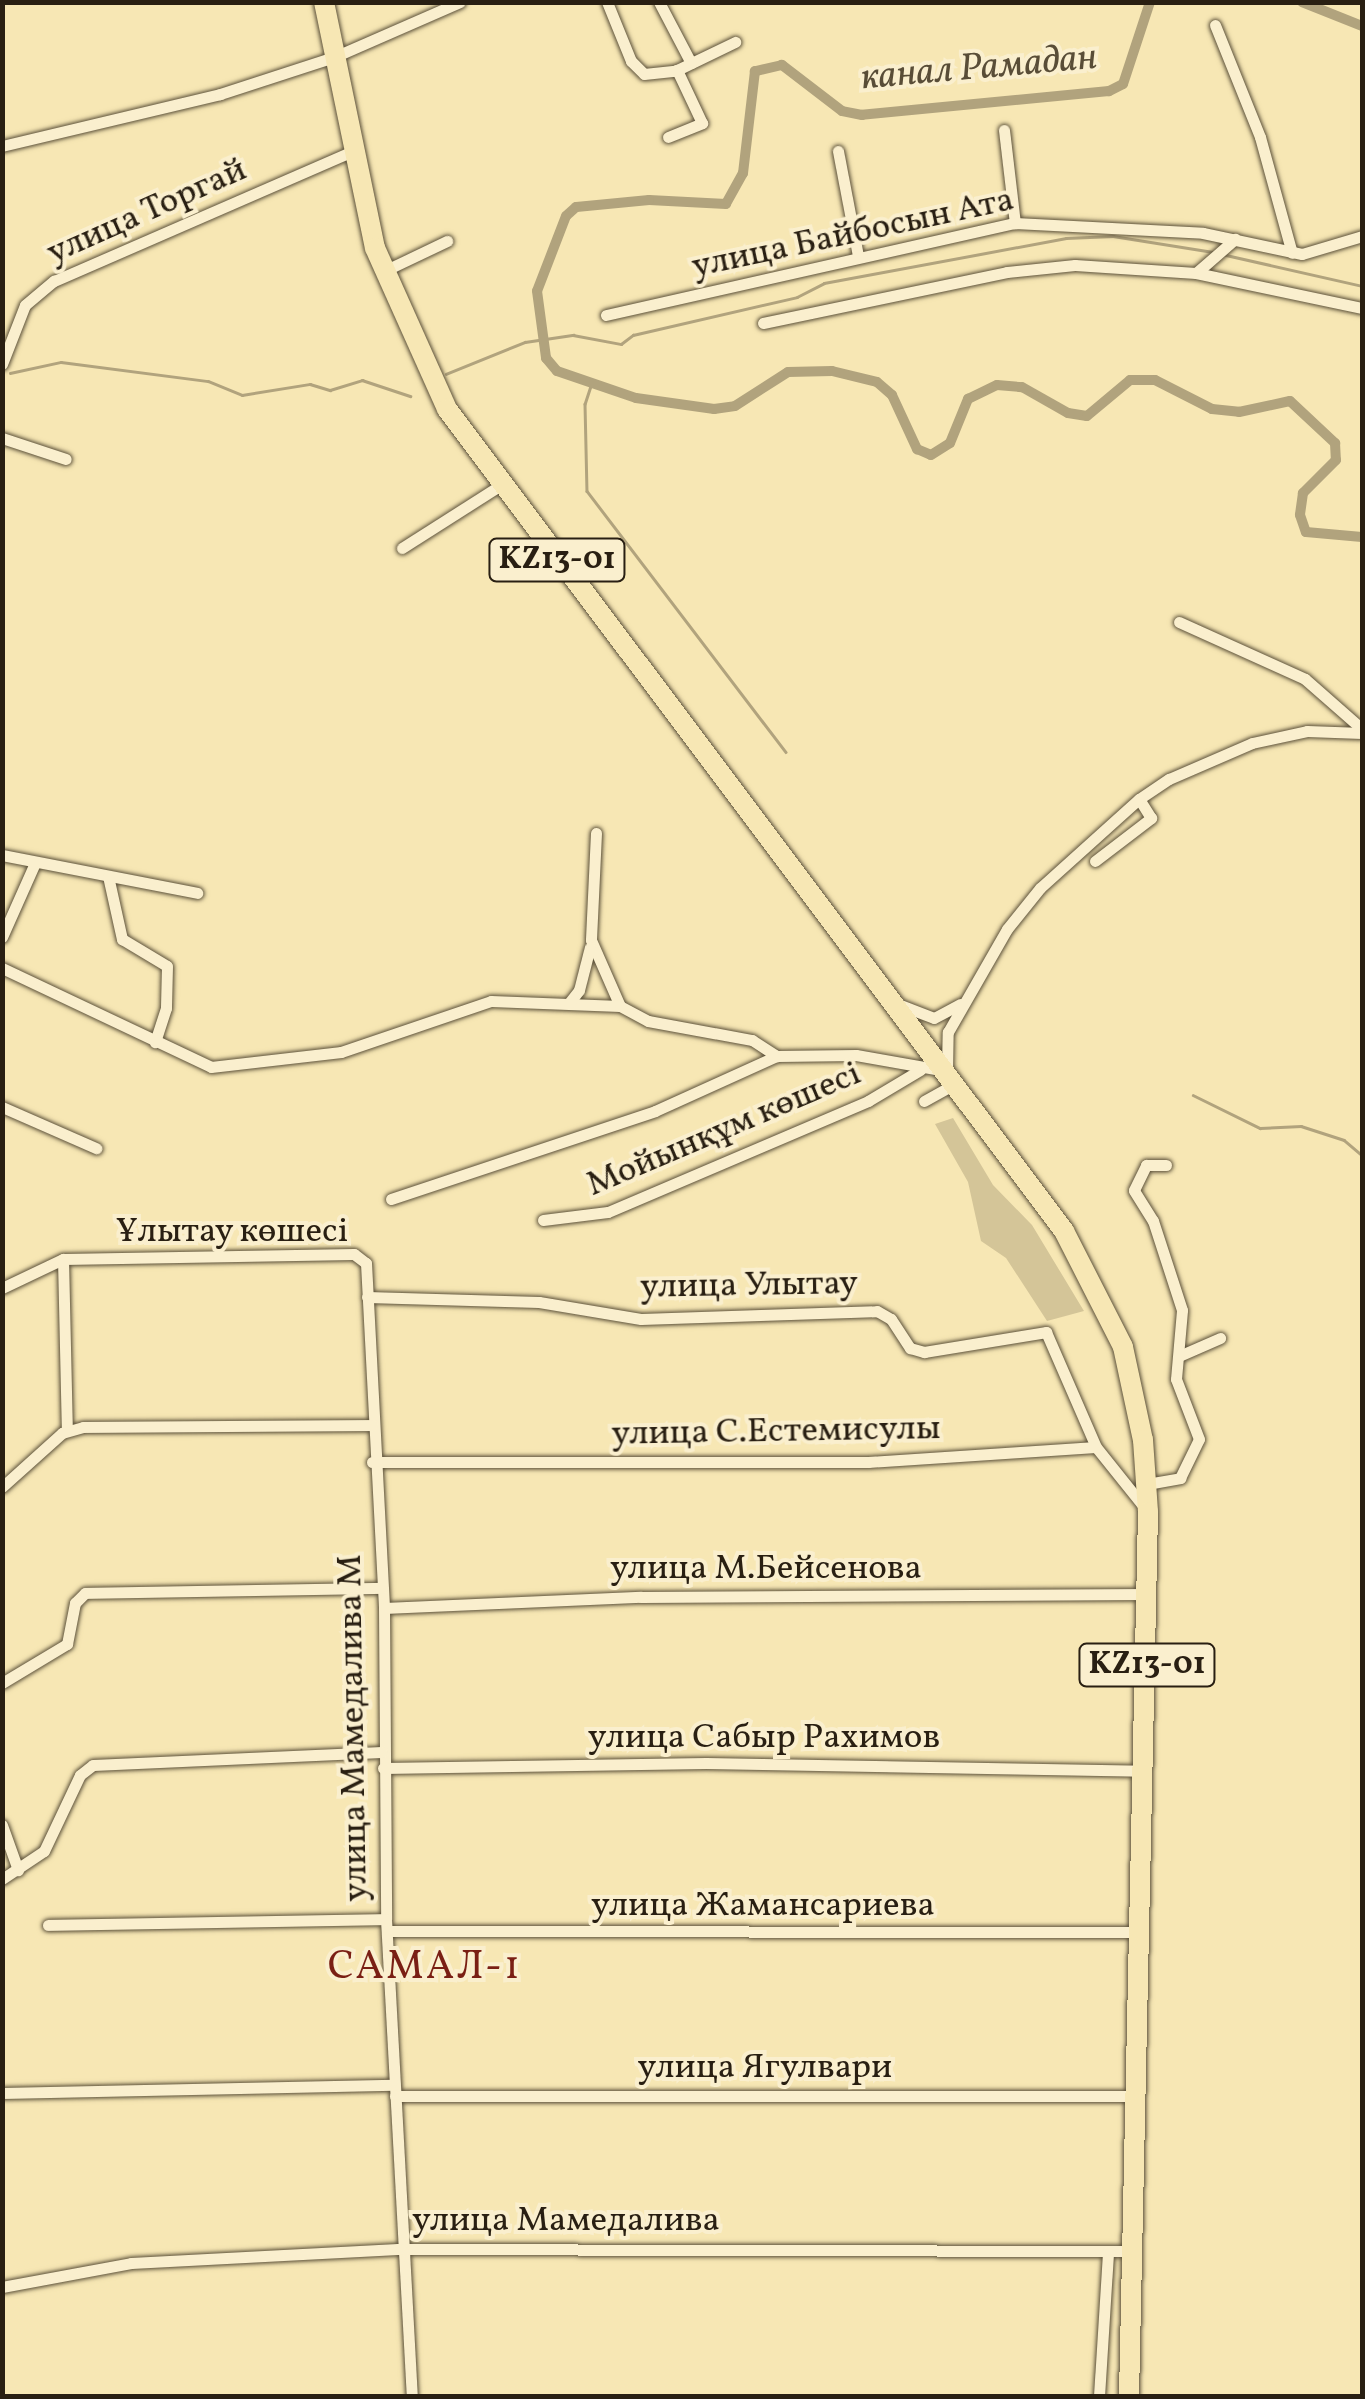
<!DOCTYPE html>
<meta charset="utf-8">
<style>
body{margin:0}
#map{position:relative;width:1365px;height:2399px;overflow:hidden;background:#f7e7b4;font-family:Vollkorn,serif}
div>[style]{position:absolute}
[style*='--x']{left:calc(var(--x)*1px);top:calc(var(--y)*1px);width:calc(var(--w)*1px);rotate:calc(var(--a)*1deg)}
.green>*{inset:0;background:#d4c598}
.stream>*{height:2.5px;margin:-1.25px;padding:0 1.25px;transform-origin:1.25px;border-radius:1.25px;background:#b1a37d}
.canal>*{height:10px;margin:-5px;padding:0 5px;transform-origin:5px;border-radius:5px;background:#b1a37d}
.roads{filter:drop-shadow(0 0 2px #5c513a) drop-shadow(0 0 2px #5c513a)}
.street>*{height:11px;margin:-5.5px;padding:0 5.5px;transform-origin:5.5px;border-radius:5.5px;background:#faefce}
.highway>*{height:20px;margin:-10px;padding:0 10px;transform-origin:10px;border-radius:10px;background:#f7e7b4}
span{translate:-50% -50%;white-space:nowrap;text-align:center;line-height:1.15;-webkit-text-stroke:8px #faefce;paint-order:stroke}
.shield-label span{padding:2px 8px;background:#faefce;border:2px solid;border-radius:8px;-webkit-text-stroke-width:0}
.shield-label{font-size:32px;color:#291f12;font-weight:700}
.street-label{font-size:35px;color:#291f12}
.water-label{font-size:38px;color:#594d37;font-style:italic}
.quarter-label{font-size:40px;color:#7a1f14;letter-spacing:2.5px}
.frame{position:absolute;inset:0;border:5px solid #291f12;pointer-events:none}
</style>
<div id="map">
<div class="green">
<i style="clip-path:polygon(953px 1118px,993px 1185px,1032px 1225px,1084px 1311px,1047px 1321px,1006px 1258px,981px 1241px,968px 1182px,935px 1124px)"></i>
</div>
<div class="stream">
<i style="--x:1226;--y:255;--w:139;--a:12.8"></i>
<i style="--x:10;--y:373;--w:52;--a:-12.2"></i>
<i style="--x:61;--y:362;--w:148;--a:7.4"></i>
<i style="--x:208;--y:381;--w:37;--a:22"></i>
<i style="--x:242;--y:395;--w:69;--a:-9.2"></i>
<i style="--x:310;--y:384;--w:21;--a:17"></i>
<i style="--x:330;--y:390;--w:34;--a:-17"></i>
<i style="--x:362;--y:380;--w:51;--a:18.4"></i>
<i style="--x:446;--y:374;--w:85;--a:-22.1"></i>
<i style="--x:525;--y:342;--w:49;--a:-8.3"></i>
<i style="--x:573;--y:335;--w:49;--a:10.6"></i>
<i style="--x:621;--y:344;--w:15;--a:-37"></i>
<i style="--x:633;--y:335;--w:168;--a:-13"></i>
<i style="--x:797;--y:297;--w:30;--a:-27"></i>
<i style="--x:824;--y:283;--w:246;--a:-10.5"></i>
<i style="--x:1066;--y:238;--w:47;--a:-2.4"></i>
<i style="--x:1113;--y:236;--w:101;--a:9.1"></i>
<i style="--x:592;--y:383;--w:22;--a:108"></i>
<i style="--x:585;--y:404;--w:87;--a:88.7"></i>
<i style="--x:587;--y:491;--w:328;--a:52.7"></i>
<i style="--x:1193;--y:1095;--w:75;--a:26.2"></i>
<i style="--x:1260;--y:1128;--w:41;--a:-2.8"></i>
<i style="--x:1301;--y:1126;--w:45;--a:18"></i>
<i style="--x:1344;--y:1140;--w:23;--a:40"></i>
</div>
<div class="canal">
<i style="--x:1150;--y:2;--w:86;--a:108.2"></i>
<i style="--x:1123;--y:84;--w:16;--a:153"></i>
<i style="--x:1109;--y:91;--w:248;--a:174.5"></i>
<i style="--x:862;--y:115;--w:20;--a:-169"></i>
<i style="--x:842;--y:111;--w:76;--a:-142.5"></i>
<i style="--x:782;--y:65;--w:28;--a:167"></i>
<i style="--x:755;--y:71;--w:103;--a:96.7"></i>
<i style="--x:743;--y:173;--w:35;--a:119"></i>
<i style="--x:726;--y:204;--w:77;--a:-177"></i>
<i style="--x:649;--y:200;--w:73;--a:174.5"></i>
<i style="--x:576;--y:207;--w:13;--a:138"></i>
<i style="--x:566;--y:216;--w:80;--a:111.1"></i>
<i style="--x:537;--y:291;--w:68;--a:82.3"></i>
<i style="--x:546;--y:358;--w:17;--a:50"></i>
<i style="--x:557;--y:371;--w:83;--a:18.9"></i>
<i style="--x:636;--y:398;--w:79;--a:8"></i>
<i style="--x:714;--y:409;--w:21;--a:-8"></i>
<i style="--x:735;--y:406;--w:63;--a:-32.7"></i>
<i style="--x:788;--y:372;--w:44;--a:-1.3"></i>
<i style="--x:832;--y:371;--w:46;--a:13.7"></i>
<i style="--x:877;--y:382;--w:20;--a:41"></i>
<i style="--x:892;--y:395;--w:60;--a:65.2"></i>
<i style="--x:917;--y:449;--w:15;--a:23"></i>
<i style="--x:931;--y:455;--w:22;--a:-32"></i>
<i style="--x:950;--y:443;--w:48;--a:-67.8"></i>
<i style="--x:968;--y:399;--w:32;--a:-26"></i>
<i style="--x:997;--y:385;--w:25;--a:5"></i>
<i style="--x:1022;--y:387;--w:53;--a:29.5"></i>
<i style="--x:1068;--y:413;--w:19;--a:9"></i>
<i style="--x:1087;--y:416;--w:56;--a:-39.9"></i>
<i style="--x:1130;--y:380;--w:25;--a:0"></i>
<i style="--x:1155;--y:380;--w:64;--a:27"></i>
<i style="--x:1212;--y:409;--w:27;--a:6"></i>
<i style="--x:1239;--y:412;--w:52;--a:-12.2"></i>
<i style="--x:1290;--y:401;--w:62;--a:43"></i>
<i style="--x:1335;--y:443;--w:17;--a:87"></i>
<i style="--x:1336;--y:460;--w:47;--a:135"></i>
<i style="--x:1303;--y:493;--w:22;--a:98"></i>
<i style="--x:1300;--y:515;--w:18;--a:71"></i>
<i style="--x:1306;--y:532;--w:56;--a:5.1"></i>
<i style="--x:1302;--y:2;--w:65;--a:21.8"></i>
</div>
<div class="roads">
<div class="street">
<i style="--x:607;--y:2;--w:64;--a:67.9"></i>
<i style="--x:631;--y:61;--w:18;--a:45"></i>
<i style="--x:644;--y:74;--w:31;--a:-6"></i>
<i style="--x:675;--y:71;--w:67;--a:-25.8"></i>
<i style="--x:659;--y:2;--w:69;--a:62.3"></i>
<i style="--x:1215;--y:25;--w:121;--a:68.1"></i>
<i style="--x:1260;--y:137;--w:120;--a:74.6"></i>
<i style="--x:1004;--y:130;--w:94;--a:83.3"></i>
<i style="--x:668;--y:137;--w:37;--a:-22"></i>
<i style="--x:702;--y:123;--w:59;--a:-115.3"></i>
<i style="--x:2;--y:146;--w:224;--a:-13.4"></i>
<i style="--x:220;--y:94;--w:120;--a:-18"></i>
<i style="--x:334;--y:57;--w:137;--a:-23.6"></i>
<i style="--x:838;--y:151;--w:107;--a:79.2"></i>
<i style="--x:384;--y:271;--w:70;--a:-25.5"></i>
<i style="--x:1196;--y:273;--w:52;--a:-41.1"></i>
<i style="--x:606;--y:315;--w:419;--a:-12.7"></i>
<i style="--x:1015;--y:223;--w:188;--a:3"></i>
<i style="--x:1203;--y:233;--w:101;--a:12"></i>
<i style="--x:1302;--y:254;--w:63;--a:-16.7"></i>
<i style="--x:763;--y:323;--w:249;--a:-11.8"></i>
<i style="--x:1007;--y:272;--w:68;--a:-5.9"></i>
<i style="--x:1075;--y:265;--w:121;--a:3.8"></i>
<i style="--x:1196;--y:273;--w:170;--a:11.9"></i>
<i style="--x:2;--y:364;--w:63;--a:-68.7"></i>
<i style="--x:25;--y:305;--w:38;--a:-40"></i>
<i style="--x:54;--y:281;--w:326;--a:-23.5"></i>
<i style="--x:2;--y:438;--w:67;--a:18.2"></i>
<i style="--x:402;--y:548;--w:117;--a:-32.5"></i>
<i style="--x:1179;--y:622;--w:138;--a:24.3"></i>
<i style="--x:1305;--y:679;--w:76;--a:41.3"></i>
<i style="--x:596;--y:833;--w:107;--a:92.7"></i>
<i style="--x:591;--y:940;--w:72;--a:66.3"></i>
<i style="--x:2;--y:855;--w:199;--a:11"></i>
<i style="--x:1095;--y:861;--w:71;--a:-37.5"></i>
<i style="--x:1151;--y:818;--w:22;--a:-122"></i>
<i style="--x:108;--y:876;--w:65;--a:77.5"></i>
<i style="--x:122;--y:939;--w:52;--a:31"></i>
<i style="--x:167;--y:966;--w:42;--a:91.4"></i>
<i style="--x:166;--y:1008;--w:36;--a:108"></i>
<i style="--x:2;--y:937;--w:81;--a:-66"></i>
<i style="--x:2;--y:968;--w:231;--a:25.3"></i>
<i style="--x:211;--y:1067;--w:131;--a:-6.6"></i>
<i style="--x:341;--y:1052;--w:158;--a:-18.8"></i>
<i style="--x:491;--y:1001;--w:129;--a:2.2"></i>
<i style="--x:620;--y:1006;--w:32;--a:28"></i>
<i style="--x:648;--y:1021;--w:106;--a:10.4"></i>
<i style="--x:752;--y:1040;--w:30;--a:33"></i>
<i style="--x:569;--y:1003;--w:16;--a:-52"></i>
<i style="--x:579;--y:990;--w:44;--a:-75.7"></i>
<i style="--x:900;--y:1005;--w:36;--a:21"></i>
<i style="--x:934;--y:1018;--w:30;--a:-28"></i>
<i style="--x:924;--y:1101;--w:37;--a:-29"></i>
<i style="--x:2;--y:1107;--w:103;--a:23.6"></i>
<i style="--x:391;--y:1199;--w:278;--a:-18.4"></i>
<i style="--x:655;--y:1111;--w:134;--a:-24.3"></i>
<i style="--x:777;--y:1056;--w:79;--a:-0.7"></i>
<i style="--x:856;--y:1055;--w:92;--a:10"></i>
<i style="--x:947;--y:1071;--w:39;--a:-89"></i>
<i style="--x:948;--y:1032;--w:119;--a:-60.2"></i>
<i style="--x:1007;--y:929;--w:53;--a:-51.2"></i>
<i style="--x:1040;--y:888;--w:133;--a:-42"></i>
<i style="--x:1139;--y:799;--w:36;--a:-34"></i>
<i style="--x:1169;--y:779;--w:90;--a:-23.4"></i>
<i style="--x:1252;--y:743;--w:56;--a:-12.3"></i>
<i style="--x:1307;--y:731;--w:55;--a:2.1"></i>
<i style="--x:543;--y:1220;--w:65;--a:-7"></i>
<i style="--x:608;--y:1212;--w:283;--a:-23.1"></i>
<i style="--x:868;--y:1101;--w:61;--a:-30.8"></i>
<i style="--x:63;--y:1259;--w:171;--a:88.7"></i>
<i style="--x:2;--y:1288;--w:68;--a:-25.4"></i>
<i style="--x:63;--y:1259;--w:291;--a:-1"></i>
<i style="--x:354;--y:1254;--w:15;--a:37"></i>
<i style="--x:366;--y:1263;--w:345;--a:87"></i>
<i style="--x:384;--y:1608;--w:311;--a:89.6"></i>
<i style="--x:386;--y:1919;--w:478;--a:86.9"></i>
<i style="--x:367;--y:1297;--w:172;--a:1.7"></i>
<i style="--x:539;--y:1302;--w:103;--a:9.5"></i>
<i style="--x:641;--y:1319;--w:236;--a:-1.9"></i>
<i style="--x:877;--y:1311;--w:16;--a:30"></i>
<i style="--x:891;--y:1319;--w:35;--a:57"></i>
<i style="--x:910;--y:1348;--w:15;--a:16"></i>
<i style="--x:924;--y:1352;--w:124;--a:-9.3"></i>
<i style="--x:1046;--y:1332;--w:125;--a:66.5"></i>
<i style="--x:1096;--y:1447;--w:77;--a:51.3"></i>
<i style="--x:1179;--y:1356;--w:45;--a:-23.7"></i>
<i style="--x:372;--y:1462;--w:496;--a:0"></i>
<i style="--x:868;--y:1462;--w:228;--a:-3.8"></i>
<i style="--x:1147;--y:1484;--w:34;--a:-10"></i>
<i style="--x:1180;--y:1478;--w:43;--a:-64"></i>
<i style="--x:1199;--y:1439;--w:64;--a:-111"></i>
<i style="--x:1176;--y:1379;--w:69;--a:-85"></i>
<i style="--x:1182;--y:1310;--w:94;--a:-108"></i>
<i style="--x:1153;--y:1221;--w:36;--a:-122"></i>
<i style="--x:1134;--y:1190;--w:28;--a:-64"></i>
<i style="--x:1146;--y:1165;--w:20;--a:0"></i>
<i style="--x:2;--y:1487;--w:81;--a:-42"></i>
<i style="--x:62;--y:1433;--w:22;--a:-16"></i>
<i style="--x:83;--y:1427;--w:289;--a:-0.4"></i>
<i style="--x:384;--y:1608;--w:257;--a:-2.5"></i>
<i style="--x:641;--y:1597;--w:507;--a:-0.34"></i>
<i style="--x:2;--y:1683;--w:76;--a:-31"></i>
<i style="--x:67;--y:1644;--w:42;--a:-79"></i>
<i style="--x:75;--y:1603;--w:14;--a:-45"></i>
<i style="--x:85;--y:1593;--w:297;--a:-1"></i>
<i style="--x:383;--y:1768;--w:323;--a:-0.9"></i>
<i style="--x:706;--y:1763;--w:437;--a:1"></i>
<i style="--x:2;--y:1825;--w:48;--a:70.4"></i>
<i style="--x:2;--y:1879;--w:50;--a:-33.7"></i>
<i style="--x:44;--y:1851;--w:84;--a:-64.7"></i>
<i style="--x:80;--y:1775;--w:16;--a:-38"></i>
<i style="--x:93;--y:1765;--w:289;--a:-2.6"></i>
<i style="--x:48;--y:1925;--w:338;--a:-1"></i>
<i style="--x:387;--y:1931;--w:751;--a:0.08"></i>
<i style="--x:2;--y:2093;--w:392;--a:-1.2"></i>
<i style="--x:395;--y:2096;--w:740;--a:0"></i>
<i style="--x:2;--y:2287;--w:131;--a:-10.5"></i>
<i style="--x:131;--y:2263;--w:267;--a:-3"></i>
<i style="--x:398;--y:2249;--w:734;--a:0.16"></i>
<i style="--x:1099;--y:2396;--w:145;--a:-86.4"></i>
</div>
<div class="highway">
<i style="--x:324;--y:2;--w:251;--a:78.3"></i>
<i style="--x:375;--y:248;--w:176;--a:65.9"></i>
<i style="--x:447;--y:409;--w:1028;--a:53.11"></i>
<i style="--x:1064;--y:1231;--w:130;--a:63"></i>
<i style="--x:1123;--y:1347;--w:95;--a:77.9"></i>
<i style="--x:1143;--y:1440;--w:72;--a:86"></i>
<i style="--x:1148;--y:1512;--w:884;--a:91.23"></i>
</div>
</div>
<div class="shield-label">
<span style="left:557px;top:560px">KZ13-01</span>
<span style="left:1147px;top:1665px">KZ13-01</span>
</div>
<div class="street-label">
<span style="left:147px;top:212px;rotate:-24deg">улица Торгай</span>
<span style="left:853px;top:234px;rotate:-12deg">улица Байбосын Ата</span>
<span style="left:724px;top:1130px;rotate:-23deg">Мойынқұм көшесі</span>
<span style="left:232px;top:1232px">Ұлытау көшесі</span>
<span style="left:749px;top:1286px;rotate:-1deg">улица Улытау</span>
<span style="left:776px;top:1432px;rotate:-1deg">улица С.Естемисулы</span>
<span style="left:766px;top:1569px">улица М.Бейсенова</span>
<span style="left:354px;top:1728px;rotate:-91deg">улица Мамедалива М</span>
<span style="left:764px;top:1738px">улица Сабыр Рахимов</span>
<span style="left:763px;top:1906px">улица Жамансариева</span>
<span style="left:765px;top:2068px">улица Ягулвари</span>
<span style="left:566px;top:2221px">улица Мамедалива</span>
</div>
<div class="water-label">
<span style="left:979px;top:69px;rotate:-5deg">канал Рамадан</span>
</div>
<div class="quarter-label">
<span style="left:425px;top:1968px">САМАЛ-1</span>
</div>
<div class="frame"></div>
</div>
